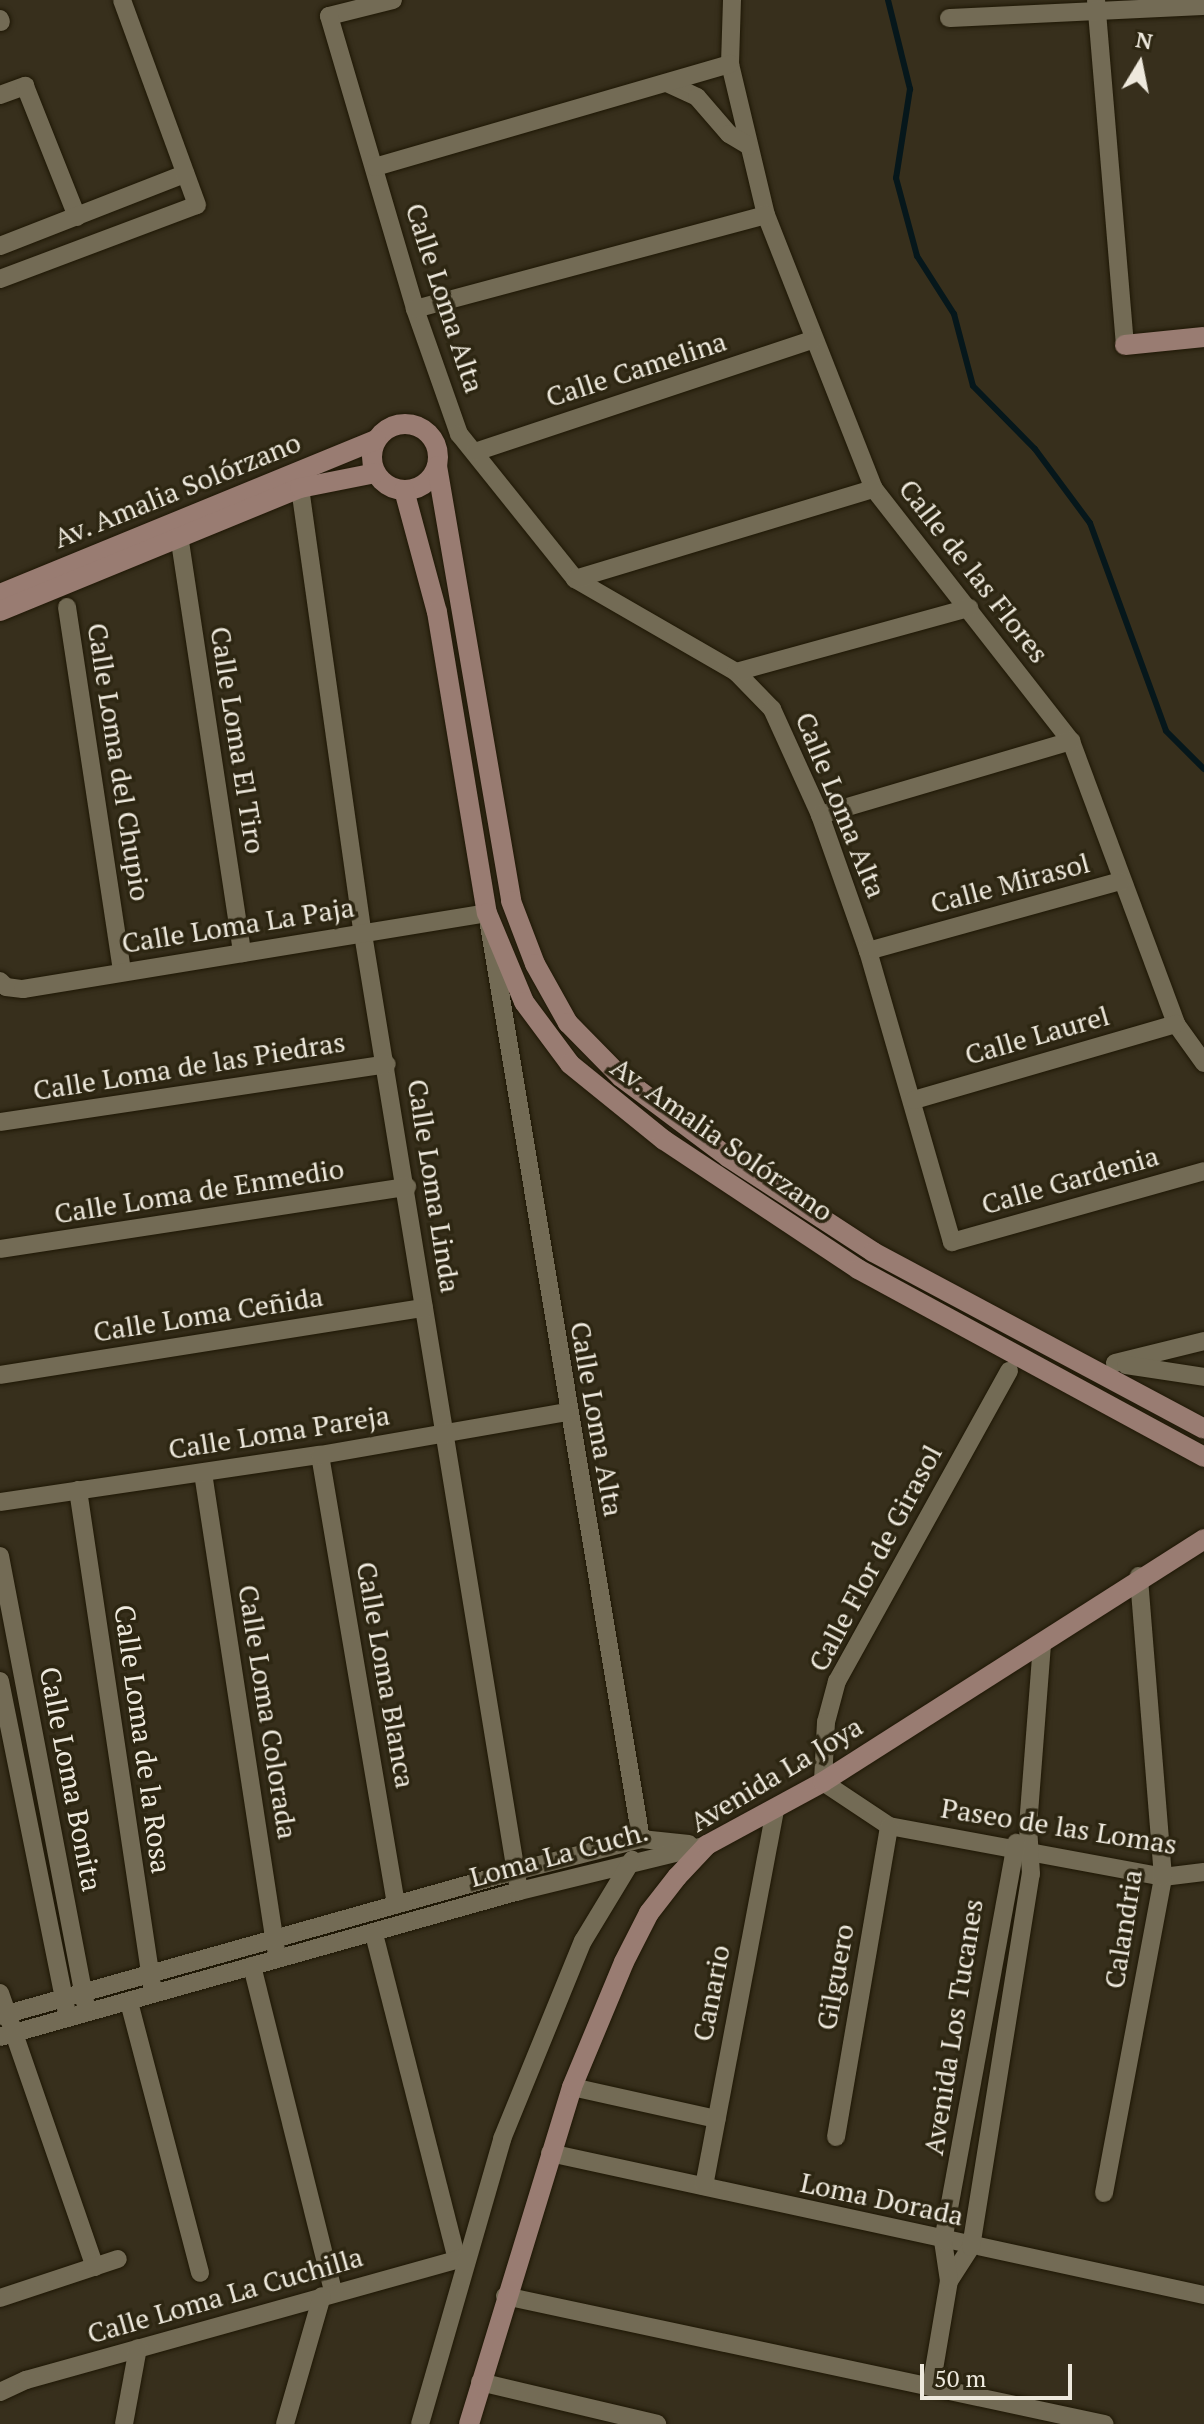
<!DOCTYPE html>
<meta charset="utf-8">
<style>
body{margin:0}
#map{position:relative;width:1204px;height:2424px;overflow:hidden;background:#372f1c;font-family:"PT Serif",serif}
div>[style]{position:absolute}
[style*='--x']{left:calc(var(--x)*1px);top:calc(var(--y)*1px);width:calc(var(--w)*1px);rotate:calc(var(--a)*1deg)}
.stream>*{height:6px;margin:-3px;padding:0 3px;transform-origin:3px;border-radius:3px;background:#06171b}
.roads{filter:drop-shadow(0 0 2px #1e1705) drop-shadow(0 0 2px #1e1705)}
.street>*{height:18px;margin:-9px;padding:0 9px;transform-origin:9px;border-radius:9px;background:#736b55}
.secondary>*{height:20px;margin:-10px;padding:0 10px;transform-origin:10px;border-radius:10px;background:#997c72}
.secondary>.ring{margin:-10px;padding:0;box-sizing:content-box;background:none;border:20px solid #997c72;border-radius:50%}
span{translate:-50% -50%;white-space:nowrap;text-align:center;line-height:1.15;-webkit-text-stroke:7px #2d2612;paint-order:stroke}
.street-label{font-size:28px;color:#eee9dd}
.north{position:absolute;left:1100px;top:24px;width:80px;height:80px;-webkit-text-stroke:6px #2d2612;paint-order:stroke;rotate:10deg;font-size:22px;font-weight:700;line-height:32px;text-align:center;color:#eee9dd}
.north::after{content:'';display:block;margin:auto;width:28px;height:36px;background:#eee9dd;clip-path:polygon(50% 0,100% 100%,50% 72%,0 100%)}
.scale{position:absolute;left:920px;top:2364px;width:152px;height:36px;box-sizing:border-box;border:4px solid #eee9dd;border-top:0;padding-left:10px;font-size:24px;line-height:28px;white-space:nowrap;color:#eee9dd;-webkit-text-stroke:6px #2d2612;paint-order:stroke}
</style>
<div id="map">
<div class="stream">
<i style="--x:888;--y:0;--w:92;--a:76.1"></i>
<i style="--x:910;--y:89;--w:90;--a:98.9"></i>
<i style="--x:896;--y:178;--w:81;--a:74.9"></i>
<i style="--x:917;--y:256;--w:69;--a:57.5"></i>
<i style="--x:954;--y:314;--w:74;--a:75.2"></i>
<i style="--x:973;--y:386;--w:88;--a:45.5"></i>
<i style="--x:1035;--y:449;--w:92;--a:53.4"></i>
<i style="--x:1090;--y:523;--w:221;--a:69.9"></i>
<i style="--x:1166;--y:731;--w:54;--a:45"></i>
</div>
<div class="roads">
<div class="street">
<i style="--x:393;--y:0;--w:66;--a:166"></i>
<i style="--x:329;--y:16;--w:305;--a:73.6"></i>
<i style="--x:415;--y:309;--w:133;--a:70.6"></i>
<i style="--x:459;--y:434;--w:186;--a:51.3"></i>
<i style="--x:575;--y:579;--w:186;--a:30"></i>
<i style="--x:736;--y:672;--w:52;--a:45.8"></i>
<i style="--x:772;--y:709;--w:116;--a:65.6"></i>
<i style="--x:820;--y:815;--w:144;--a:70.6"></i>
<i style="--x:868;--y:951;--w:303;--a:73.9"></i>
<i style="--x:952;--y:1242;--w:262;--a:-15.7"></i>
<i style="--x:732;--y:0;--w:64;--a:91.8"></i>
<i style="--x:730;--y:64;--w:155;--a:76.6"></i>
<i style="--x:766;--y:215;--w:295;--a:68.5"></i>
<i style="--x:874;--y:489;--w:320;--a:52"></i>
<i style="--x:1071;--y:741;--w:302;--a:69.6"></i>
<i style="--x:1176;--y:1024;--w:48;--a:54.3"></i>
<i style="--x:1096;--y:0;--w:346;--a:85.2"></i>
<i style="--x:949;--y:18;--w:255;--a:-2.7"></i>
<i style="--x:0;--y:19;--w:3;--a:72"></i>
<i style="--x:667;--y:83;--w:33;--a:25"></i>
<i style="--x:697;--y:97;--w:49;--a:49.1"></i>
<i style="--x:729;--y:134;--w:23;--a:31"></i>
<i style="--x:0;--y:95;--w:27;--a:-20"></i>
<i style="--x:25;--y:86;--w:141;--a:68.3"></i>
<i style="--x:375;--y:167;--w:370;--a:-16.2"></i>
<i style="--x:0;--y:246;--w:199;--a:-21.3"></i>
<i style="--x:0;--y:279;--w:210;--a:-20.6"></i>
<i style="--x:197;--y:205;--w:218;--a:-110.1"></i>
<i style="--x:415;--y:309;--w:363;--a:-15"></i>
<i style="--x:475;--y:452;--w:357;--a:-18.4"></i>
<i style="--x:300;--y:488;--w:450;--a:82"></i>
<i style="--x:363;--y:934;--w:970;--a:80.74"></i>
<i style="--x:179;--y:535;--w:423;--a:81.4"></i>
<i style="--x:575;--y:579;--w:312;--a:-16.8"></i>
<i style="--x:67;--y:607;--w:369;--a:81.4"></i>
<i style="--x:736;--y:672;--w:242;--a:-15.4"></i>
<i style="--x:820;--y:815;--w:262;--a:-16.4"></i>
<i style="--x:868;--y:951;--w:262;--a:-15.5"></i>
<i style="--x:0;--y:981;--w:8;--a:45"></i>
<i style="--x:6;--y:987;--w:17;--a:7"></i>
<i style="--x:23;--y:989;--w:470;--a:-9.3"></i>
<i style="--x:487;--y:913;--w:939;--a:80.56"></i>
<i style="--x:914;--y:1100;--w:273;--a:-16.2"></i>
<i style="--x:0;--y:1122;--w:391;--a:-8.5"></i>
<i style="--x:0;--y:1249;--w:412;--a:-8.7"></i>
<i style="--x:1115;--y:1363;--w:92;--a:-13.9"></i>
<i style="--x:1126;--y:1365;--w:79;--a:8.7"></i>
<i style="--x:1009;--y:1371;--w:355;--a:119"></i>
<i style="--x:837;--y:1681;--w:42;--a:105"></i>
<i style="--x:826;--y:1722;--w:60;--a:92.9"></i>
<i style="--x:823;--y:1782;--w:79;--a:33.7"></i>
<i style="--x:889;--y:1826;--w:279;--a:10.5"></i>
<i style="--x:1163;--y:1877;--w:41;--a:-7"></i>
<i style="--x:0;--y:1375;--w:429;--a:-9"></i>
<i style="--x:320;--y:1455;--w:456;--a:80.4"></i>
<i style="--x:203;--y:1473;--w:481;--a:81.3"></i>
<i style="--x:78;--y:1490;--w:501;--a:81.51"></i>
<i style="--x:0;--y:1502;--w:323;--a:-8.4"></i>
<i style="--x:320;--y:1455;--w:251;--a:-9.9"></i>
<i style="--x:0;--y:1556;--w:455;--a:79.2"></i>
<i style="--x:0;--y:1681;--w:334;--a:78.6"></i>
<i style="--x:374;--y:1934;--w:335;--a:75.7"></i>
<i style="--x:252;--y:1966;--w:336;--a:76"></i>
<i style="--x:0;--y:1993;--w:290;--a:70.9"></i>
<i style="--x:129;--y:2002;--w:280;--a:75.3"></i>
<i style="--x:0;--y:2016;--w:536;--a:-15.7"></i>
<i style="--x:516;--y:1871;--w:129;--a:-14.4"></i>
<i style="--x:641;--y:1839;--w:48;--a:5.9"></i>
<i style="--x:0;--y:2037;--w:539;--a:-15.71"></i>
<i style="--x:519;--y:1891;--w:194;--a:-13.7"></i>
<i style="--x:572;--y:2087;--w:148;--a:12.5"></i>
<i style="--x:836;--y:2137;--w:315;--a:-80.3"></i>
<i style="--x:550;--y:2153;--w:669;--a:12.25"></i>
<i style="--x:704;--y:2186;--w:382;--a:-79.3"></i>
<i style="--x:1104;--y:2193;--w:321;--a:-79.4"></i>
<i style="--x:1163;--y:1877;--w:302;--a:-94.6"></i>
<i style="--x:949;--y:2281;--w:40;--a:-57.1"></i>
<i style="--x:971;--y:2247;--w:378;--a:-80.9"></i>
<i style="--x:1031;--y:1874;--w:48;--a:-93.6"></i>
<i style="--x:1028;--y:1826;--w:184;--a:-85.6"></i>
<i style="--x:505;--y:2296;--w:613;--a:12.06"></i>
<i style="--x:0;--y:2298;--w:124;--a:-18.3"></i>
<i style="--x:480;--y:2382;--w:182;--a:13.3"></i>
<i style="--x:931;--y:2387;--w:108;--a:-80.4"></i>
<i style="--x:949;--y:2281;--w:40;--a:-98.5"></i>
<i style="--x:943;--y:2241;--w:405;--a:-79.6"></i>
<i style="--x:0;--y:2392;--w:29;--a:-25"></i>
<i style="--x:26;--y:2380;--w:458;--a:-15.6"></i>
<i style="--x:124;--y:2424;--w:77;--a:-79.6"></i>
<i style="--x:285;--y:2424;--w:133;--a:-73.9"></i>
<i style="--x:420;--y:2424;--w:297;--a:-73.9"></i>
<i style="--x:502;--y:2139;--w:214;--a:-67.8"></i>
<i style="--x:583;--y:1941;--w:95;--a:-58.8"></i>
</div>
<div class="secondary">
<i style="--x:1125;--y:345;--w:79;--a:-5.8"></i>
<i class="ring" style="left:372px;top:424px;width:46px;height:46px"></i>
<i style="--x:437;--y:466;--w:441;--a:80.3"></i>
<i style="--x:511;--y:901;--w:67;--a:69.1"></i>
<i style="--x:535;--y:964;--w:68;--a:60.8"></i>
<i style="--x:568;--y:1023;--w:76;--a:45.5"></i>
<i style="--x:621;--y:1077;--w:134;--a:36.8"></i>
<i style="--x:728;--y:1157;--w:173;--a:33.2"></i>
<i style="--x:873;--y:1252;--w:375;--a:28.1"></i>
<i style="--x:404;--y:490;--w:126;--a:74.9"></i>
<i style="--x:437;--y:612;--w:305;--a:80.6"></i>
<i style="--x:487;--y:913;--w:96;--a:67.4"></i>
<i style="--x:524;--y:1002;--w:77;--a:53.4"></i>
<i style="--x:570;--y:1064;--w:121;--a:39"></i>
<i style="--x:664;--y:1140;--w:233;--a:33.6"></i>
<i style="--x:858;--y:1269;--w:394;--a:28.5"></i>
<i style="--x:0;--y:594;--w:406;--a:-22.3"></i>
<i style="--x:0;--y:611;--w:324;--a:-22.3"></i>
<i style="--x:300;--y:488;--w:77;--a:-11.2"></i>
<i style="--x:469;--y:2424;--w:352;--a:-73"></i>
<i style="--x:572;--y:2087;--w:135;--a:-67.4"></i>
<i style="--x:624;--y:1962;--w:55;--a:-63"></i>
<i style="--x:649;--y:1913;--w:46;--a:-52.1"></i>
<i style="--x:677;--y:1877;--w:44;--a:-46.8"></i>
<i style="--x:707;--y:1845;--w:132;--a:-28.5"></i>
<i style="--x:823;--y:1782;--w:452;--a:-32.5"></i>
</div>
</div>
<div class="street-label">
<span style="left:445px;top:298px;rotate:72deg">Calle Loma Alta</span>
<span style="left:636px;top:369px;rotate:-18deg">Calle Camelina</span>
<span style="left:177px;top:490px;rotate:-22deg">Av. Amalia Solórzano</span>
<span style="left:974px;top:571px;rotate:52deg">Calle de las Flores</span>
<span style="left:238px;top:740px;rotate:81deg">Calle Loma El Tiro</span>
<span style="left:119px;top:762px;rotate:81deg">Calle Loma del Chupio</span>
<span style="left:841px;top:805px;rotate:68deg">Calle Loma Alta</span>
<span style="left:1010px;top:883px;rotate:-15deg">Calle Mirasol</span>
<span style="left:238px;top:925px;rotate:-9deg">Calle Loma La Paja</span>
<span style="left:1037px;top:1035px;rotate:-16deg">Calle Laurel</span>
<span style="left:189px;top:1066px;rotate:-9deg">Calle Loma de las Piedras</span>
<span style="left:722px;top:1139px;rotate:35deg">Av. Amalia Solórzano</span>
<span style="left:1070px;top:1180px;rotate:-16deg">Calle Gardenia</span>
<span style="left:434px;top:1186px;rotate:81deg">Calle Loma Linda</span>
<span style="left:199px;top:1191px;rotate:-9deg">Calle Loma de Enmedio</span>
<span style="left:208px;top:1314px;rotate:-9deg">Calle Loma Ceñida</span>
<span style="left:597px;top:1419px;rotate:80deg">Calle Loma Alta</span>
<span style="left:279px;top:1432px;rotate:-9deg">Calle Loma Pareja</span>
<span style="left:875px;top:1558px;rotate:-62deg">Calle Flor de Girasol</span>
<span style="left:386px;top:1675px;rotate:80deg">Calle Loma Blanca</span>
<span style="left:268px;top:1712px;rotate:81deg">Calle Loma Colorada</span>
<span style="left:143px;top:1739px;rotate:82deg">Calle Loma de la Rosa</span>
<span style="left:776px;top:1774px;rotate:-31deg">Avenida La Joya</span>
<span style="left:71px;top:1779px;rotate:79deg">Calle Loma Bonita</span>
<span style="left:1059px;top:1826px;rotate:9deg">Paseo de las Lomas</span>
<span style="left:559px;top:1854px;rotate:-15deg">Loma La Cuch.</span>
<span style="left:1123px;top:1929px;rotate:-81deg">Calandria</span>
<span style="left:835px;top:1977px;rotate:-80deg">Gilguero</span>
<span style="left:711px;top:1993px;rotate:-79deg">Canario</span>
<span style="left:953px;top:2027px;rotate:-81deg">Avenida Los Tucanes</span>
<span style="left:882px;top:2199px;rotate:12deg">Loma Dorada</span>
<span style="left:225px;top:2295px;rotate:-16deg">Calle Loma La Cuchilla</span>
</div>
<div class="north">N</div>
<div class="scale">50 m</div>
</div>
